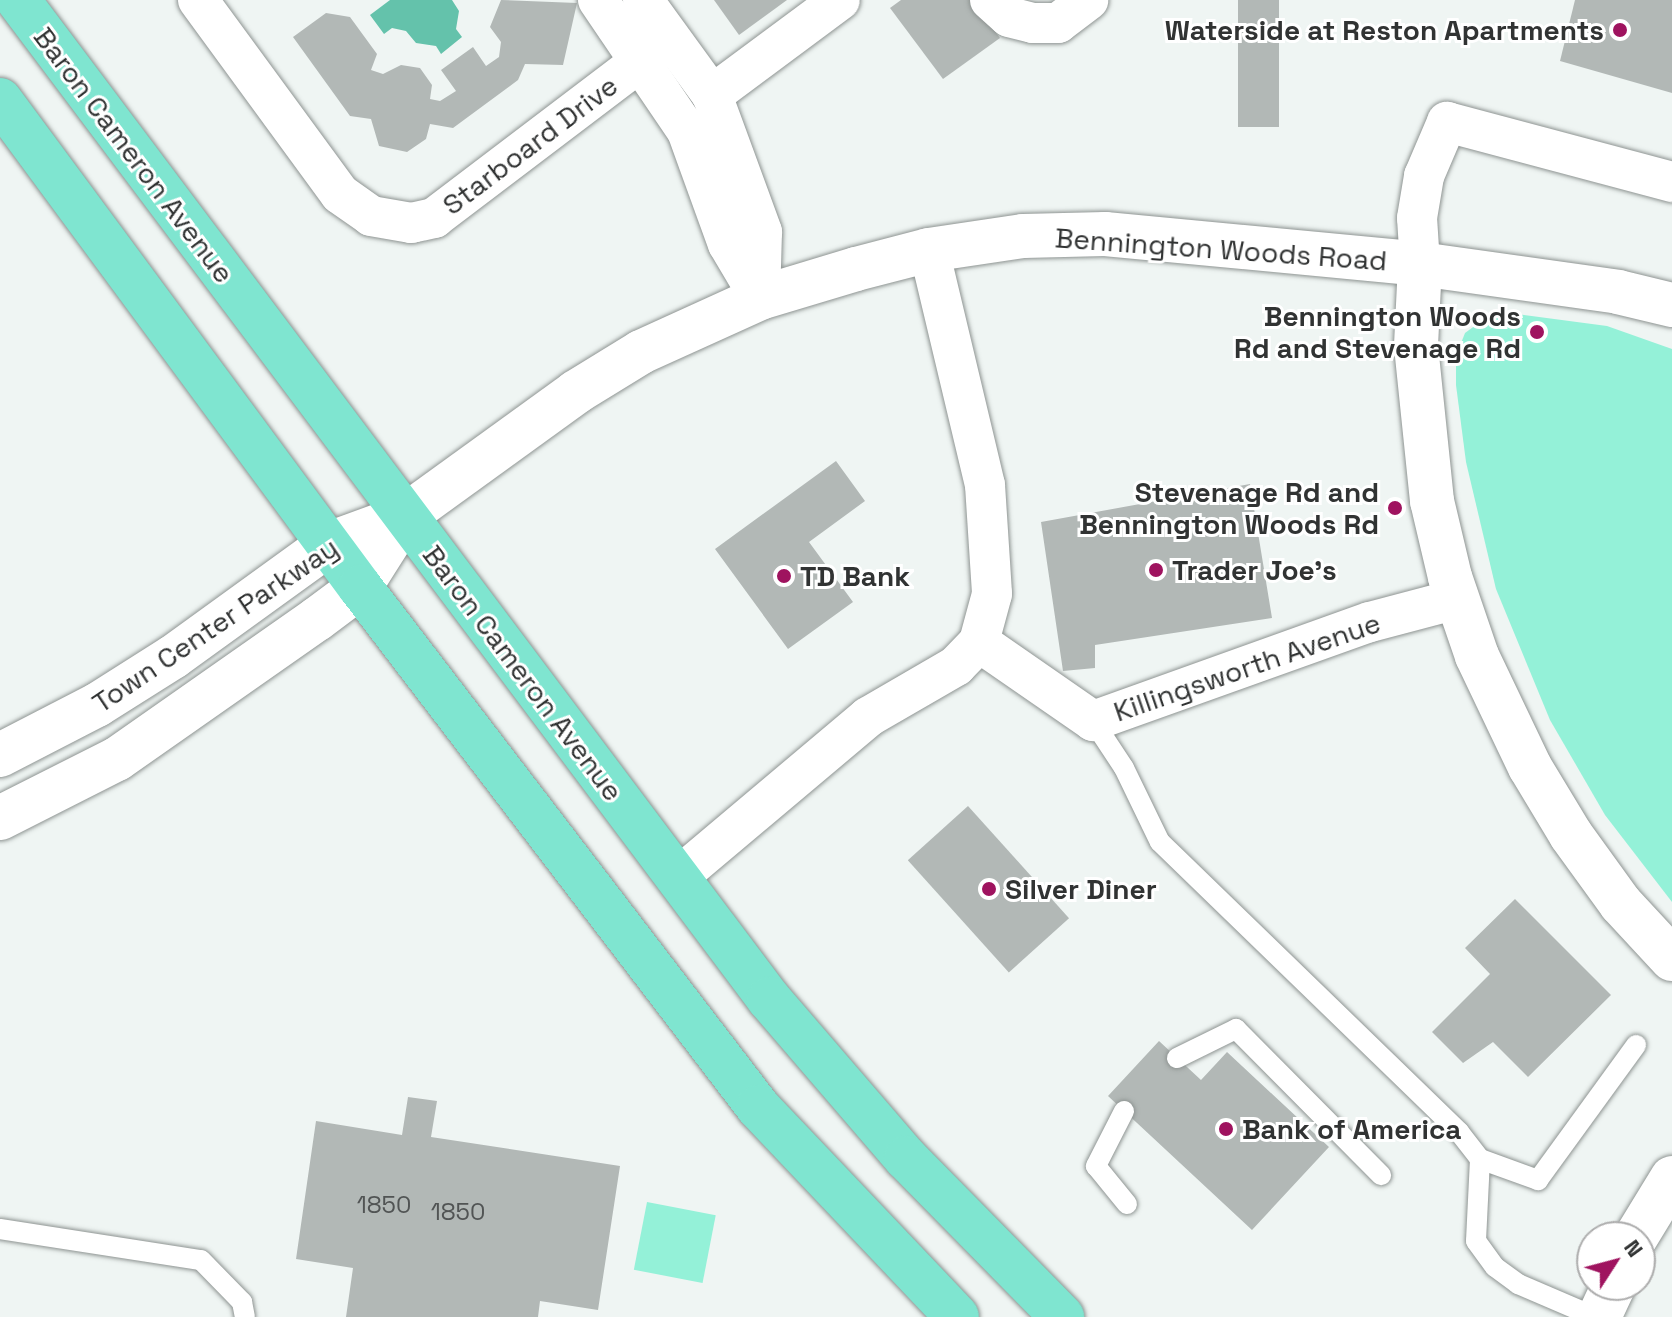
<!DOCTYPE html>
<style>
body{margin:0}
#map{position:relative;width:1672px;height:1317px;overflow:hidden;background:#eff5f3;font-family:"Space Grotesk",sans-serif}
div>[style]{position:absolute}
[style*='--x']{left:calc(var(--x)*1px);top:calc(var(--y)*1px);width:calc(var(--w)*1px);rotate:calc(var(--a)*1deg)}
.green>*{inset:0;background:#94f1d8;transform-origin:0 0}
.water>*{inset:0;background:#64c2ab}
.building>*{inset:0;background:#b2b8b6;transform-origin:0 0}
.roads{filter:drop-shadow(0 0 2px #8e9492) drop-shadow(0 0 2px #8e9492)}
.lane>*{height:20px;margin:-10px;padding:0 10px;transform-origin:10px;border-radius:10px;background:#fff}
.street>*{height:40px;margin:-20px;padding:0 20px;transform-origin:20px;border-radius:20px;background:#fff}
.secondary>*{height:44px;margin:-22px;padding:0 22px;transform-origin:22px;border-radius:22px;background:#fff}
.primary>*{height:44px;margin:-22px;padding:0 22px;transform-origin:22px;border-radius:22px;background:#7fe5d0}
.dots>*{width:22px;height:22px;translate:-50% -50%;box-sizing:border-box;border:4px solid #fff;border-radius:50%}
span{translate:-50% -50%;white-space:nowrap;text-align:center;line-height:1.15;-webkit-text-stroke:6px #fff;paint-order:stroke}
.number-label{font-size:24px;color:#515454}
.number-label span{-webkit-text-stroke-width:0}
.poi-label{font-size:28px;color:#313333;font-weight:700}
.right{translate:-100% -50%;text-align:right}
.left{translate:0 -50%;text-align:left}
.street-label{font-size:28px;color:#313333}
.north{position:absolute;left:1576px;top:1221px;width:80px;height:80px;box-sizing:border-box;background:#fff;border:2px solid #adadad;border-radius:50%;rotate:54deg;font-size:22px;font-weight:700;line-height:32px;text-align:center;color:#313333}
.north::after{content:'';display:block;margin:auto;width:28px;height:36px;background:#9f135f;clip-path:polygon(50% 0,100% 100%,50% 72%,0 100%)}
</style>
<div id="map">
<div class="green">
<i style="clip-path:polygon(1495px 311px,1607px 326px,1672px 349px,1672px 902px,1605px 815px,1550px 720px,1496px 589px,1466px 462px,1456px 385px,1456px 356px,1465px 333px)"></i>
<i style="left:647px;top:1202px;width:70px;height:69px;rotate:11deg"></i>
</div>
<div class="water">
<i style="clip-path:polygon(390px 0,452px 0,459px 11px,456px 29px,462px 37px,441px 54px,436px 46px,416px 43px,406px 31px,392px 28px,384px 34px,370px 15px)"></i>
</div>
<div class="building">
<i style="clip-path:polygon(501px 0,577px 3px,563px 65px,525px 64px,518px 80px,453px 128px,430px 124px,426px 139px,407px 152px,379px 146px,371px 119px,350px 116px,293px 37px,326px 13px,350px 17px,377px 54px,371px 70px,383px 74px,401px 65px,420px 68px,432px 85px,430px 99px,440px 101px,456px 91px,441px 70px,473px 47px,486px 66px,499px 57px,501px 42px,490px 27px)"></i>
<i style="clip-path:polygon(714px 0,787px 0,739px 35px)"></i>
<i style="clip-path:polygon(901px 0,973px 0,1000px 38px,943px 79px,890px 8px)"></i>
<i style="left:1238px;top:0;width:41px;height:127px"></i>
<i style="clip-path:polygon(1575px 0,1672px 0,1672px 93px,1560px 61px)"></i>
<i style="clip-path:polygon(836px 461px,865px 501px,809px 542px,853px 602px,788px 649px,715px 549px)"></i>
<i style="clip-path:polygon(1250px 484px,1272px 618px,1095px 645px,1095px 668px,1063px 671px,1041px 522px)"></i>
<i style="left:968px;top:806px;width:151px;height:81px;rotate:48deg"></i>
<i style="clip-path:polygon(1515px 899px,1611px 995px,1528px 1077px,1493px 1042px,1463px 1063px,1432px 1032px,1490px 974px,1465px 948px)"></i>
<i style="clip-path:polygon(1159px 1041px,1201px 1080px,1227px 1052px,1329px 1147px,1252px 1230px,1108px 1096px)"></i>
<i style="clip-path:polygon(408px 1097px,437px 1101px,431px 1137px,620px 1166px,598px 1310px,540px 1301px,538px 1317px,346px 1317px,353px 1268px,296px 1259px,316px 1121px,402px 1135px)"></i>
</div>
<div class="roads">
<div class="lane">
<i style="--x:1093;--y:721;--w:56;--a:56.6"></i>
<i style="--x:1124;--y:768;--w:82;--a:64.1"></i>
<i style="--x:1160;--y:842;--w:417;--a:44.1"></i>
<i style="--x:1459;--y:1132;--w:34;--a:52"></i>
<i style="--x:1480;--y:1159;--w:82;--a:92.8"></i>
<i style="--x:1476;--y:1241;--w:32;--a:54"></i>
<i style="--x:1495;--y:1267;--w:29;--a:36"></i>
<i style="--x:1518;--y:1284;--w:84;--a:23.2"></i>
<i style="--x:1177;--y:1058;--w:66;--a:-26.2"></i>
<i style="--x:1236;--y:1029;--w:206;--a:45.2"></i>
<i style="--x:1124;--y:1111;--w:62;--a:117"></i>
<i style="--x:1096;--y:1166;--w:49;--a:50.8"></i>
<i style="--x:1480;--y:1159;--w:62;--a:19.9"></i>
<i style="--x:1538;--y:1180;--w:167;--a:-54"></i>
<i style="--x:0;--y:1229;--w:203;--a:8.8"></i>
<i style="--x:201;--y:1260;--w:59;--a:45.7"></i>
<i style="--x:242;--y:1302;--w:15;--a:79"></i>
</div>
<div class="street">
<i style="--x:198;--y:0;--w:240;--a:53.8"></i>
<i style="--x:340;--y:194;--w:38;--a:35"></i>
<i style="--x:371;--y:216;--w:41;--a:9.9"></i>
<i style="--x:411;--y:223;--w:24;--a:-12"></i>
<i style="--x:434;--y:218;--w:296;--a:-37.2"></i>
<i style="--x:598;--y:0;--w:158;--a:55.8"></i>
<i style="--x:687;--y:131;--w:120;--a:70.1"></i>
<i style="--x:728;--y:244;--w:63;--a:59.3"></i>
<i style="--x:643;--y:0;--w:117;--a:54"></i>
<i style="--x:712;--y:95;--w:146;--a:69.9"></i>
<i style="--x:762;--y:232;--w:66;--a:91.7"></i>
<i style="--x:990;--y:0;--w:25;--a:42"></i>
<i style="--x:1009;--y:17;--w:25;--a:14"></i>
<i style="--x:1033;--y:23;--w:25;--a:0"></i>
<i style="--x:1058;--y:23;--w:38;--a:-37"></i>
<i style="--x:712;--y:95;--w:159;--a:-36.6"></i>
<i style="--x:929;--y:250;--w:242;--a:76.6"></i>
<i style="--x:985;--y:485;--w:109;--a:86.3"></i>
<i style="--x:992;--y:594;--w:50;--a:105.2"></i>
<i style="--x:979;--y:642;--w:139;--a:34.7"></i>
<i style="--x:1093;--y:721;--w:294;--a:-19.7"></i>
<i style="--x:1370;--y:622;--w:90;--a:-14.8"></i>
<i style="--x:1420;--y:264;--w:46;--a:-93.7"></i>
<i style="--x:1417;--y:218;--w:43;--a:-80.5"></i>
<i style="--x:1424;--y:176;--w:59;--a:-66.9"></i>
<i style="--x:1447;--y:122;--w:233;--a:14.9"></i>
<i style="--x:677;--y:878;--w:250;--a:-40.1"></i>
<i style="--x:868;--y:717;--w:102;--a:-30.1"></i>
<i style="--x:956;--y:666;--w:33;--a:-46"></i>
</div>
<div class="secondary">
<i style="--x:1420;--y:264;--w:82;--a:92.8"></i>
<i style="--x:1416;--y:346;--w:156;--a:84.1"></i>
<i style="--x:1432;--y:501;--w:78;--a:76.7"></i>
<i style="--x:1450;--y:577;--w:83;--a:71.1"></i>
<i style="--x:1477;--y:656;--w:123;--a:64.5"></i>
<i style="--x:1530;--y:767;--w:79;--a:58.9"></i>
<i style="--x:1571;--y:835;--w:85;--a:54.1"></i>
<i style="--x:1621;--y:904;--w:75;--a:47.2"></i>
<i style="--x:0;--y:755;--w:109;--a:-27.3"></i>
<i style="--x:97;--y:705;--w:90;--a:-32.3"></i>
<i style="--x:173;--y:657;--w:193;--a:-35.9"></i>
<i style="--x:329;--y:544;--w:81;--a:-20.2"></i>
<i style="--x:405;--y:516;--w:211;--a:-35.9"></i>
<i style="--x:576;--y:392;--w:76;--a:-31.6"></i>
<i style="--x:641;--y:352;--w:131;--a:-24.4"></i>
<i style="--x:760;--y:298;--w:100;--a:-16.8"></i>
<i style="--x:856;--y:269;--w:75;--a:-14.6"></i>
<i style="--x:929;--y:250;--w:95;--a:-8.5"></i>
<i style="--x:1023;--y:236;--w:82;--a:-1.4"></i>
<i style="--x:1105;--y:234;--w:316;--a:5.4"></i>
<i style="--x:1420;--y:264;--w:200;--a:8"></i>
<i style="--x:1618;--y:292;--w:56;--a:13.5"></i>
<i style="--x:0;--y:818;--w:131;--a:-26.8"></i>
<i style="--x:117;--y:759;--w:244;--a:-35"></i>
<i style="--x:317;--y:619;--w:54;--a:-36.7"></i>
<i style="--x:360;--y:587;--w:84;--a:-57.6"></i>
<i style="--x:1636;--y:1237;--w:69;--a:-58.6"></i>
<i style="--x:1599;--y:1317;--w:35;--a:-65"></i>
</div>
<div class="primary">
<i style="--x:18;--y:0;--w:1250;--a:53.07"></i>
<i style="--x:769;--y:999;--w:210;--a:49.3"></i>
<i style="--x:906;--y:1158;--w:223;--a:45.5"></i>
<i style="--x:0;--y:100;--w:606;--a:53.53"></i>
<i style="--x:360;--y:587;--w:655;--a:52.57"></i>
<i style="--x:758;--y:1107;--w:289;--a:46.5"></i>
</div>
</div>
<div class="dots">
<i style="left:1620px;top:30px;background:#9f135f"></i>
<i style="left:1537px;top:332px;background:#9f135f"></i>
<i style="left:1395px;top:508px;background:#9f135f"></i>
<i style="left:1156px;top:570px;background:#9f135f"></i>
<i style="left:784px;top:576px;background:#9f135f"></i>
<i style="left:989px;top:889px;background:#9f135f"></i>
<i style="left:1226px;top:1129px;background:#9f135f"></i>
</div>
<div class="number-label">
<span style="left:384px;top:1205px">1850</span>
<span style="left:458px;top:1212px">1850</span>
</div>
<div class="poi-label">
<span class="right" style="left:1604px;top:30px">Waterside at Reston Apartments</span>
<span class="right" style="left:1521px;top:332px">Bennington Woods<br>Rd and Stevenage Rd</span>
<span class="right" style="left:1379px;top:508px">Stevenage Rd and<br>Bennington Woods Rd</span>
<span class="left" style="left:1172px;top:570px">Trader Joe's</span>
<span class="left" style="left:800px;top:576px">TD Bank</span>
<span class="left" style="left:1005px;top:889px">Silver Diner</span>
<span class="left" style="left:1242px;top:1129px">Bank of America</span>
</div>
<div class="street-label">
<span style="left:530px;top:145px;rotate:-37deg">Starboard Drive</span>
<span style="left:134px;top:155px;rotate:53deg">Baron Cameron Avenue</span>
<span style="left:1221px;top:249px;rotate:4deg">Bennington Woods Road</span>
<span style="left:215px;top:625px;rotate:-34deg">Town Center Parkway</span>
<span style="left:1247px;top:667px;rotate:-19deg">Killingsworth Avenue</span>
<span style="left:523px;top:673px;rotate:53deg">Baron Cameron Avenue</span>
</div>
<div class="north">N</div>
</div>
